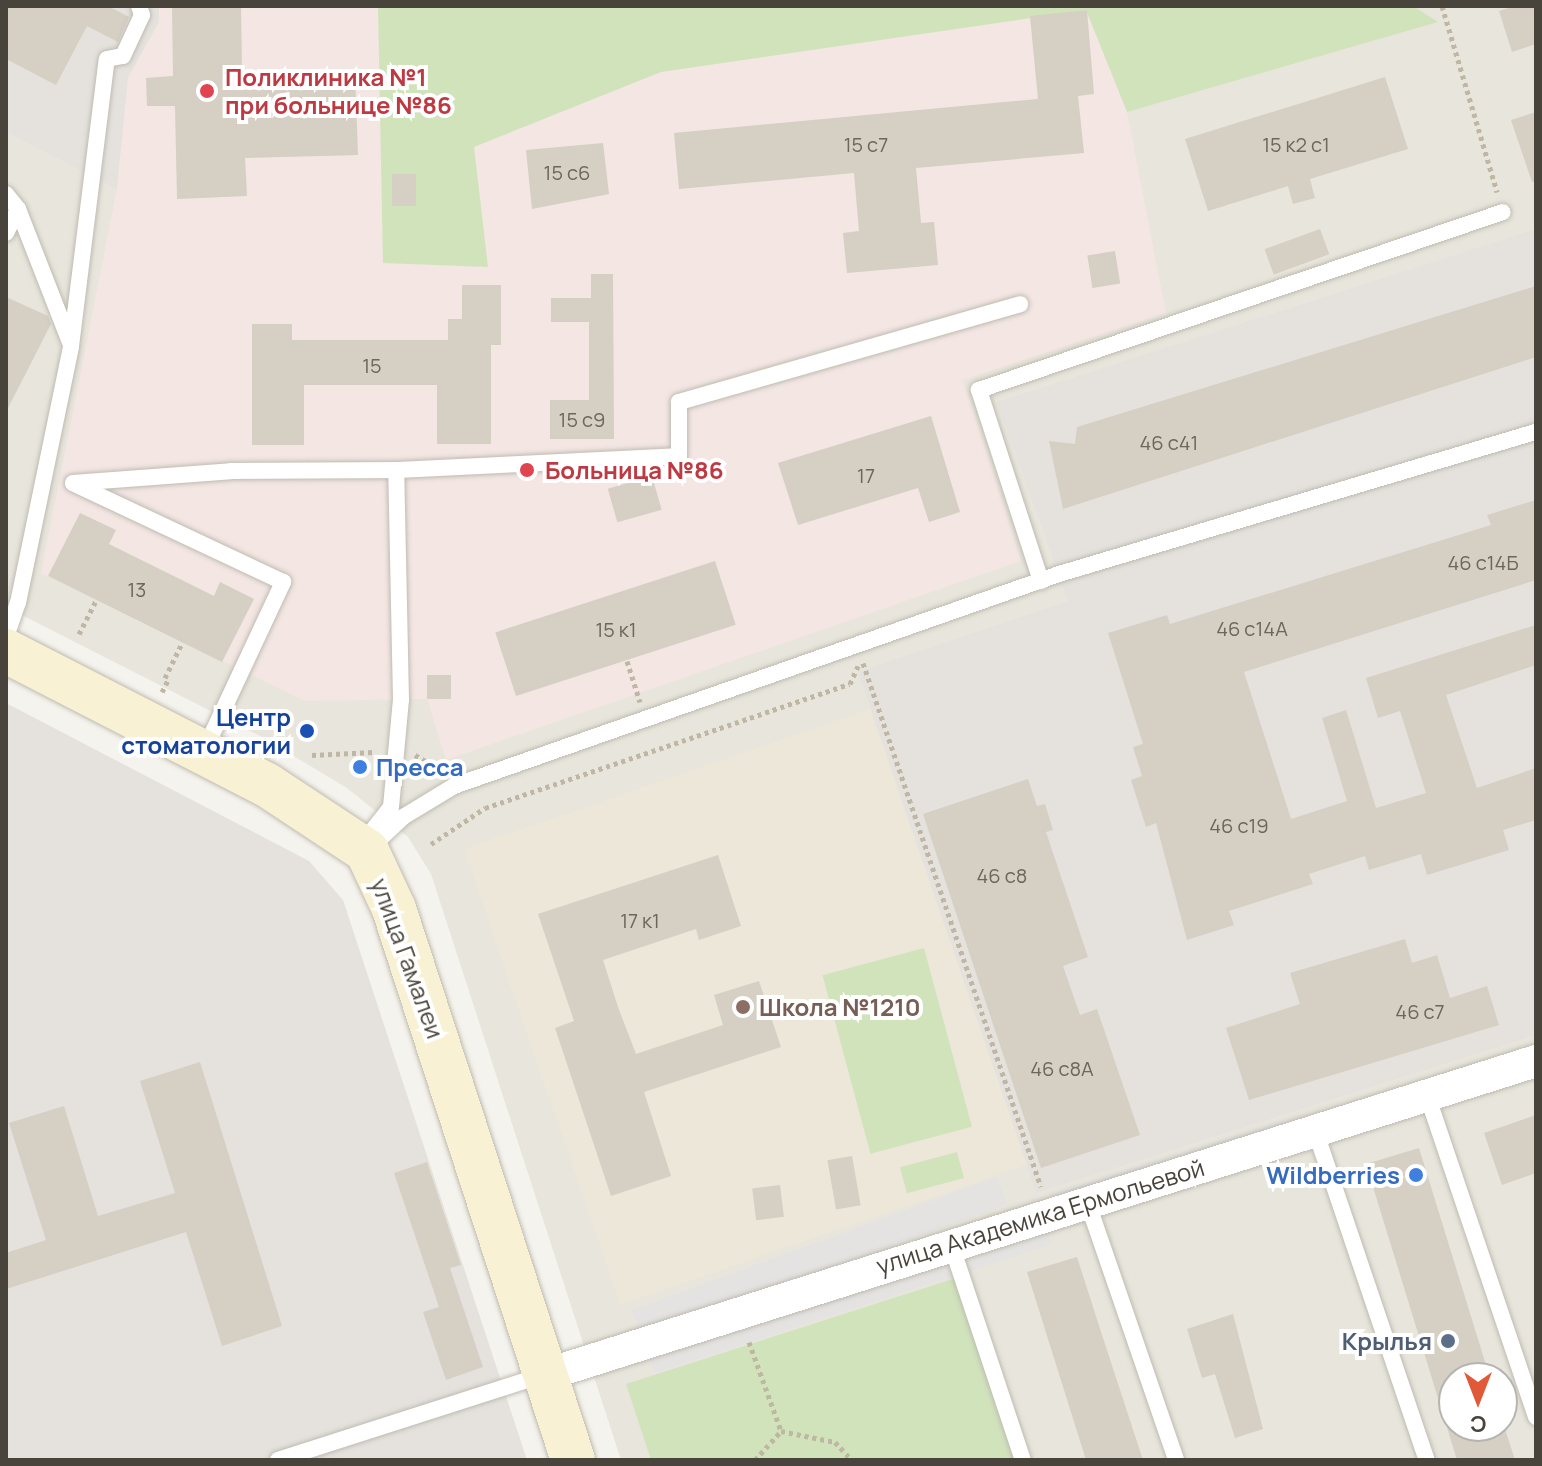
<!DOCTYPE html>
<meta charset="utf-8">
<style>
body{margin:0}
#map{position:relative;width:1542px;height:1466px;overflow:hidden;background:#f5f3ed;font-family:Manrope,sans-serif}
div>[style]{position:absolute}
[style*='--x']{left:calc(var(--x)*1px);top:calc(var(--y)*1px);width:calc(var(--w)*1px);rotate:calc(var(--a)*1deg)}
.residential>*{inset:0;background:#e8e5dc}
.industrial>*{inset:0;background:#e5e2de}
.education>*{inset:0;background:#ece7d9;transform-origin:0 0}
.medical>*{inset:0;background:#f3e6e3}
.green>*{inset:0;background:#d0e3bb;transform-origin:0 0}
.parking>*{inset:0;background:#e4e3e1;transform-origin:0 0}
.building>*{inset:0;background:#d5cfc4;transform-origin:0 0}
.path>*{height:5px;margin-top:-2.5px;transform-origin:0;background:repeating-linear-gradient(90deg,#bfb7a4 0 4px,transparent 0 8px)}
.roads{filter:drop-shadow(0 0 2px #bfbbb1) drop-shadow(0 0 2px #bfbbb1)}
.lane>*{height:16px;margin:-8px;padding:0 8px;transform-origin:8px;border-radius:8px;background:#fff}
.street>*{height:32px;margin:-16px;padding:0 16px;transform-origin:16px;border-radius:16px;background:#fff}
.secondary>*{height:44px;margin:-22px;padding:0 22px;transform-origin:22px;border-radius:22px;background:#f9f1d3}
.dots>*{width:22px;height:22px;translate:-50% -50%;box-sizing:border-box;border:4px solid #fff;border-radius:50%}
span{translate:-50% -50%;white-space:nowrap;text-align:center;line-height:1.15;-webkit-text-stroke:8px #fff;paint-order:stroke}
.number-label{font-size:20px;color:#6c675d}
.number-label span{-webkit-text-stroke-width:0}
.health-label{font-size:24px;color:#be3a42;font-weight:700}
.left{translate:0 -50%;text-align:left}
.transit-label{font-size:24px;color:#164399;font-weight:700}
.right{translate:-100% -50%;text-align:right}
.shop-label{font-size:24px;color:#366cbe;font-weight:700}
.street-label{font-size:24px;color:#49443b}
.education-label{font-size:24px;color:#785e54;font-weight:700}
.service-label{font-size:24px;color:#4e5e75;font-weight:700}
.frame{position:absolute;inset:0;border:8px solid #49443b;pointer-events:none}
.north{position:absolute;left:1438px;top:1362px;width:80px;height:80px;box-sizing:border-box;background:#fff;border:2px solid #b6b4b1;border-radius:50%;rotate:180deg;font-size:22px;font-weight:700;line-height:32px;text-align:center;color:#49443b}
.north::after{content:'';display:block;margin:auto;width:28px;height:36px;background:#e05938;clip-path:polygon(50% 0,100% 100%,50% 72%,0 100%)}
</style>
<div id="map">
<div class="residential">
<i style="clip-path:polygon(evenodd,6px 6px,1536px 6px,1536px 1460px,621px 1460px,431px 874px,408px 837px,347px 788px,262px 737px,6px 607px,6px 6px,1454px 1378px,1502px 1378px,1502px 1426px,1454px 1426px,1454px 1378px)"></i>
</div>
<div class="industrial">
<i style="clip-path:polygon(6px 6px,159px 6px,159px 22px,128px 78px,117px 189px,6px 132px)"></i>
<i style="clip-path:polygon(1536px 229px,1536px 1035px,1036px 1193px,858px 672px,1068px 601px,997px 402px)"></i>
<i style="clip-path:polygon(6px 703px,309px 861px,343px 900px,527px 1460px,6px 1460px)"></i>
</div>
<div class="education">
<i style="left:870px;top:709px;width:482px;height:430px;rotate:71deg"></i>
</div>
<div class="medical">
<i style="clip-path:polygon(159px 6px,1146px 6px,1127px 112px,1166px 313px,963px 380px,1021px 561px,446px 760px,427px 699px,305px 701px,41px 573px,117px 189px,128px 78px,159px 22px)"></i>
</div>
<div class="green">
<i style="clip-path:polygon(378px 6px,1413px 6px,1438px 22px,1127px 112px,1086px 10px,661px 72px,474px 147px,488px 267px,383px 263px)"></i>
<i style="left:924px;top:948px;width:185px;height:105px;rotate:75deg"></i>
<i style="left:957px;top:1152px;width:27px;height:59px;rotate:75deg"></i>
<i style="clip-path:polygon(956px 1278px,1015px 1460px,651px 1460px,626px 1384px)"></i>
</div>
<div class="parking">
<i style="clip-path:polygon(1308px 1112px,1312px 1125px,1055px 1204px,1051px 1193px)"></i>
<i style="left:997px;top:1177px;width:29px;height:389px;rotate:70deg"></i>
<i style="left:1045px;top:1222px;width:23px;height:418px;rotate:72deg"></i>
</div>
<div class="building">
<i style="clip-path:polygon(6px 6px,108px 6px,129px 17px,118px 42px,87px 26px,56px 85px,6px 59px)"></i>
<i style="clip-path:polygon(172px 6px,241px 6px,242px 73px,355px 72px,358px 155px,245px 158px,247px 196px,177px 199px,175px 106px,147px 106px,146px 78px,173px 76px)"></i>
<i style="clip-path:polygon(1515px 6px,1536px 6px,1536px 44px,1512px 52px,1499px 11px)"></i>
<i style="clip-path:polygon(1087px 10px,1094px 94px,1078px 96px,1084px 153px,916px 168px,921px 223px,934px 222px,938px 265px,847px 273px,843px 233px,859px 231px,854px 173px,679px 189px,674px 133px,1038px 99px,1030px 16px)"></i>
<i style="clip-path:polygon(1385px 77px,1408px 149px,1310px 179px,1315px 198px,1293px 204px,1288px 186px,1208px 211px,1185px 139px)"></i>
<i style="clip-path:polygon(1536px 112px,1536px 182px,1532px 182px,1511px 120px)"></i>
<i style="clip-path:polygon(603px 143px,609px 194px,532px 209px,526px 150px)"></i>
<i style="left:392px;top:174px;width:24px;height:32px"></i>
<i style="left:1320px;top:229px;width:27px;height:59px;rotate:70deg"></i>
<i style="left:1115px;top:251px;width:33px;height:28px;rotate:81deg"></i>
<i style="clip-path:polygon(591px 274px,613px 274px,614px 439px,550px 439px,550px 400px,589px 400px,589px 322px,551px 322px,551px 298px,591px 298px)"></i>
<i style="clip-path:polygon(462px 285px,501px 285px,501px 345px,491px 345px,491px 444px,437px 444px,437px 385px,304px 385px,304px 445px,252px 445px,252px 324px,292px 324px,292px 340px,448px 340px,448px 319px,462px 319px)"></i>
<i style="clip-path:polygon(1536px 286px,1536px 357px,1063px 509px,1049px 441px,1075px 444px,1077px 427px)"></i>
<i style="clip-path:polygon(6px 297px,48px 316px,51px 324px,6px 412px)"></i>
<i style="clip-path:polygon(931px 416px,960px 512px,929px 522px,918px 488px,798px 525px,778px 463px)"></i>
<i style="left:652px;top:476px;width:35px;height:46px;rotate:74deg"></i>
<i style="clip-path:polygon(1536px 500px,1536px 580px,1244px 672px,1291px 819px,1347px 801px,1322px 718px,1346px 710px,1376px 808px,1426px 793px,1400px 711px,1378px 718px,1366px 678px,1536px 625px,1536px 665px,1446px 695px,1477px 788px,1536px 768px,1536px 820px,1503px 830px,1509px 850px,1427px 875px,1421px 854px,1369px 870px,1365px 856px,1309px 874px,1313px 884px,1229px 911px,1234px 925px,1187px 940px,1156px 823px,1146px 827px,1131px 780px,1142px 776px,1133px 747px,1143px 744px,1108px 633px,1167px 615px,1170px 624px,1491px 525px,1487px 515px)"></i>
<i style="clip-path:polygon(80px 513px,116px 530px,109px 544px,214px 596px,220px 582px,254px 599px,222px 662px,48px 576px)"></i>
<i style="left:715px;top:561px;width:67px;height:231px;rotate:72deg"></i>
<i style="left:427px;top:675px;width:24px;height:24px"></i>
<i style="clip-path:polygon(1028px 779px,1037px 806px,1045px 804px,1053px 830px,1046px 832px,1088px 957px,1063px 966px,1080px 1015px,1097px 1009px,1140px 1135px,1041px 1168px,923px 814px)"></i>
<i style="clip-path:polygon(718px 855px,741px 926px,699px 940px,696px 929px,603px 960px,618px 1007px,636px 1054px,723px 1025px,714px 995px,759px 981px,781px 1047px,644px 1092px,671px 1176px,611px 1196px,555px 1028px,574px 1021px,538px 914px)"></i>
<i style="clip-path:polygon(1405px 939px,1412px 963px,1437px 955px,1450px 998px,1487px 986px,1499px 1025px,1249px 1100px,1226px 1028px,1300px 1004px,1290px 973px)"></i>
<i style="clip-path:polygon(200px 1062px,282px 1326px,222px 1346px,186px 1232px,6px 1289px,6px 1253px,46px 1240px,9px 1123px,64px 1106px,98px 1216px,175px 1193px,140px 1081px)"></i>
<i style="clip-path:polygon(1536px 1115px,1536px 1173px,1502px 1185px,1484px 1133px)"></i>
<i style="clip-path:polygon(1419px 1148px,1490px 1378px,1454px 1378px,1454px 1426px,1504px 1426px,1515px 1460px,1457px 1460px,1366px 1164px)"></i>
<i style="left:852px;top:1156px;width:50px;height:25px;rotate:80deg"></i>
<i style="clip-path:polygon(427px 1162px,461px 1265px,450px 1268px,483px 1367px,446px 1380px,423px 1312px,439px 1307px,394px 1173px)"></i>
<i style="left:780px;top:1185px;width:32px;height:28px;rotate:83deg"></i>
<i style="clip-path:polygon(1077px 1257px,1102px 1335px,1143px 1460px,1086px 1460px,1027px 1272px)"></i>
<i style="clip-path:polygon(1233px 1314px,1263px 1429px,1235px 1438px,1215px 1374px,1202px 1378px,1187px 1329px)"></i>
</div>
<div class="path">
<i style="--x:1442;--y:6;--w:194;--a:73.5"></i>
<i style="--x:79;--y:634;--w:38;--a:-63"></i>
<i style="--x:627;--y:661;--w:43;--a:72.4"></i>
<i style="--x:863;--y:663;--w:553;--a:71.24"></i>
<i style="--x:165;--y:678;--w:39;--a:-64"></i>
<i style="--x:162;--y:692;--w:13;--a:-63"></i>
<i style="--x:312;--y:755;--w:62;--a:-2.8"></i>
<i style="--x:415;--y:755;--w:30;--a:30"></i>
<i style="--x:431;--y:844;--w:65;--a:-33.7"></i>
<i style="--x:485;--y:808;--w:385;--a:-18.8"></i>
<i style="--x:850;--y:684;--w:20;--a:-66"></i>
<i style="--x:749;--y:1342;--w:95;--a:70.2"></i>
<i style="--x:781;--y:1431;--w:55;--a:11.5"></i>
<i style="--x:835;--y:1442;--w:25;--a:47"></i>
<i style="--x:755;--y:1460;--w:39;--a:-48"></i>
</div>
<div class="roads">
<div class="lane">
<i style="--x:6;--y:194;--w:19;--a:51"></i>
<i style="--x:6;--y:233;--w:27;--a:-63"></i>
<i style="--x:18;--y:209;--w:146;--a:68.7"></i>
<i style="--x:1041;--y:581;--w:201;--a:-108"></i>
<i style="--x:979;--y:390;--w:553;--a:-18.76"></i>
<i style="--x:6;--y:637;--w:36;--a:-71"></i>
<i style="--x:18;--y:603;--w:262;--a:-78.3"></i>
<i style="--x:71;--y:346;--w:289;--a:-82.9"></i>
<i style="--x:107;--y:59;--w:16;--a:-11"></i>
<i style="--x:123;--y:56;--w:45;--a:-65.1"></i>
<i style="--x:142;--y:15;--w:9;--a:-108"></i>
<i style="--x:204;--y:751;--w:187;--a:-64.9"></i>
<i style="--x:283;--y:582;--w:232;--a:-154.8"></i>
<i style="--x:73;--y:483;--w:158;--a:-4.3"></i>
<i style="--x:231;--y:471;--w:165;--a:-0.3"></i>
<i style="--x:361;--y:845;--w:48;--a:-51.7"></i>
<i style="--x:391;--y:807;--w:107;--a:-84.7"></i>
<i style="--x:401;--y:700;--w:230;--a:-91.2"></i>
<i style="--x:396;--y:470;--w:283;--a:-2.8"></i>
<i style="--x:679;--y:456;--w:54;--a:-90"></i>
<i style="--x:679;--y:402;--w:355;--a:-16"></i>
<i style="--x:368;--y:850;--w:48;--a:-43.3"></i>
<i style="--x:403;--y:817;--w:60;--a:-31.3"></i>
<i style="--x:454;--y:786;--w:641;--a:-19.31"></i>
<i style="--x:1059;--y:574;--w:498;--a:-16.6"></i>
<i style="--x:1427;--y:1095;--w:340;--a:71.3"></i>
<i style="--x:1315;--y:1130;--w:348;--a:71.3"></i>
<i style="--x:1087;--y:1201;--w:274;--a:71"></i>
<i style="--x:951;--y:1244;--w:228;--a:71.6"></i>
<i style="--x:278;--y:1460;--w:278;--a:-17.8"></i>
</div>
<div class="street">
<i style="--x:545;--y:1375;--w:1040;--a:-17.58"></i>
</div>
<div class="secondary">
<i style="--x:6;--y:651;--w:293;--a:27.2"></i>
<i style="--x:267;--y:785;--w:120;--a:33.4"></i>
<i style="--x:367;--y:851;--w:64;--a:65"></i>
<i style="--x:394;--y:909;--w:579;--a:72"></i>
</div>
</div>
<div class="dots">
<i style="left:207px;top:91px;background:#e0444e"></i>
<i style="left:527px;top:470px;background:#e0444e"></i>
<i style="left:307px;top:731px;background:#1a4fb4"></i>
<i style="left:360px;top:767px;background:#3f7fe0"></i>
<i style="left:743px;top:1007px;background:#8d6e63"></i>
<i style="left:1416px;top:1175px;background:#3f7fe0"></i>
<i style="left:1448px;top:1341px;background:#5c6f8a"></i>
</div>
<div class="number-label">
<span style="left:866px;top:144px">15 с7</span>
<span style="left:1296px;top:144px">15 к2 с1</span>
<span style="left:567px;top:172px">15 с6</span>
<span style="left:372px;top:365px">15</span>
<span style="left:582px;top:419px">15 с9</span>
<span style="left:1169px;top:442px">46 с41</span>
<span style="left:866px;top:475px">17</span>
<span style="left:1483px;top:562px">46 с14Б</span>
<span style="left:137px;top:589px">13</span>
<span style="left:1252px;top:628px">46 с14А</span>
<span style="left:616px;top:629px">15 к1</span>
<span style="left:1239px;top:825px">46 с19</span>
<span style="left:1002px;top:875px">46 с8</span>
<span style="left:640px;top:920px">17 к1</span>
<span style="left:1420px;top:1011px">46 с7</span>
<span style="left:1062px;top:1068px">46 с8А</span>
</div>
<div class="health-label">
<span class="left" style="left:225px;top:91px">Поликлиника №1<br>при больнице №86</span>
<span class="left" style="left:545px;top:470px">Больница №86</span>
</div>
<div class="transit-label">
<span class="right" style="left:291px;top:731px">Центр<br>стоматологии</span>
</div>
<div class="shop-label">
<span class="left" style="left:376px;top:767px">Пресса</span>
<span class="right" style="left:1400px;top:1175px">Wildberries</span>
</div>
<div class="street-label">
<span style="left:408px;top:958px;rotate:70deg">улица Гамалеи</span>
<span style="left:1040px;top:1216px;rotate:-17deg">улица Академика Ермольевой</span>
</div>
<div class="education-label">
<span class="left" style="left:759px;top:1007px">Школа №1210</span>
</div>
<div class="service-label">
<span class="right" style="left:1432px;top:1341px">Крылья</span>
</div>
<div class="frame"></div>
<div class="north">С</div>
</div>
